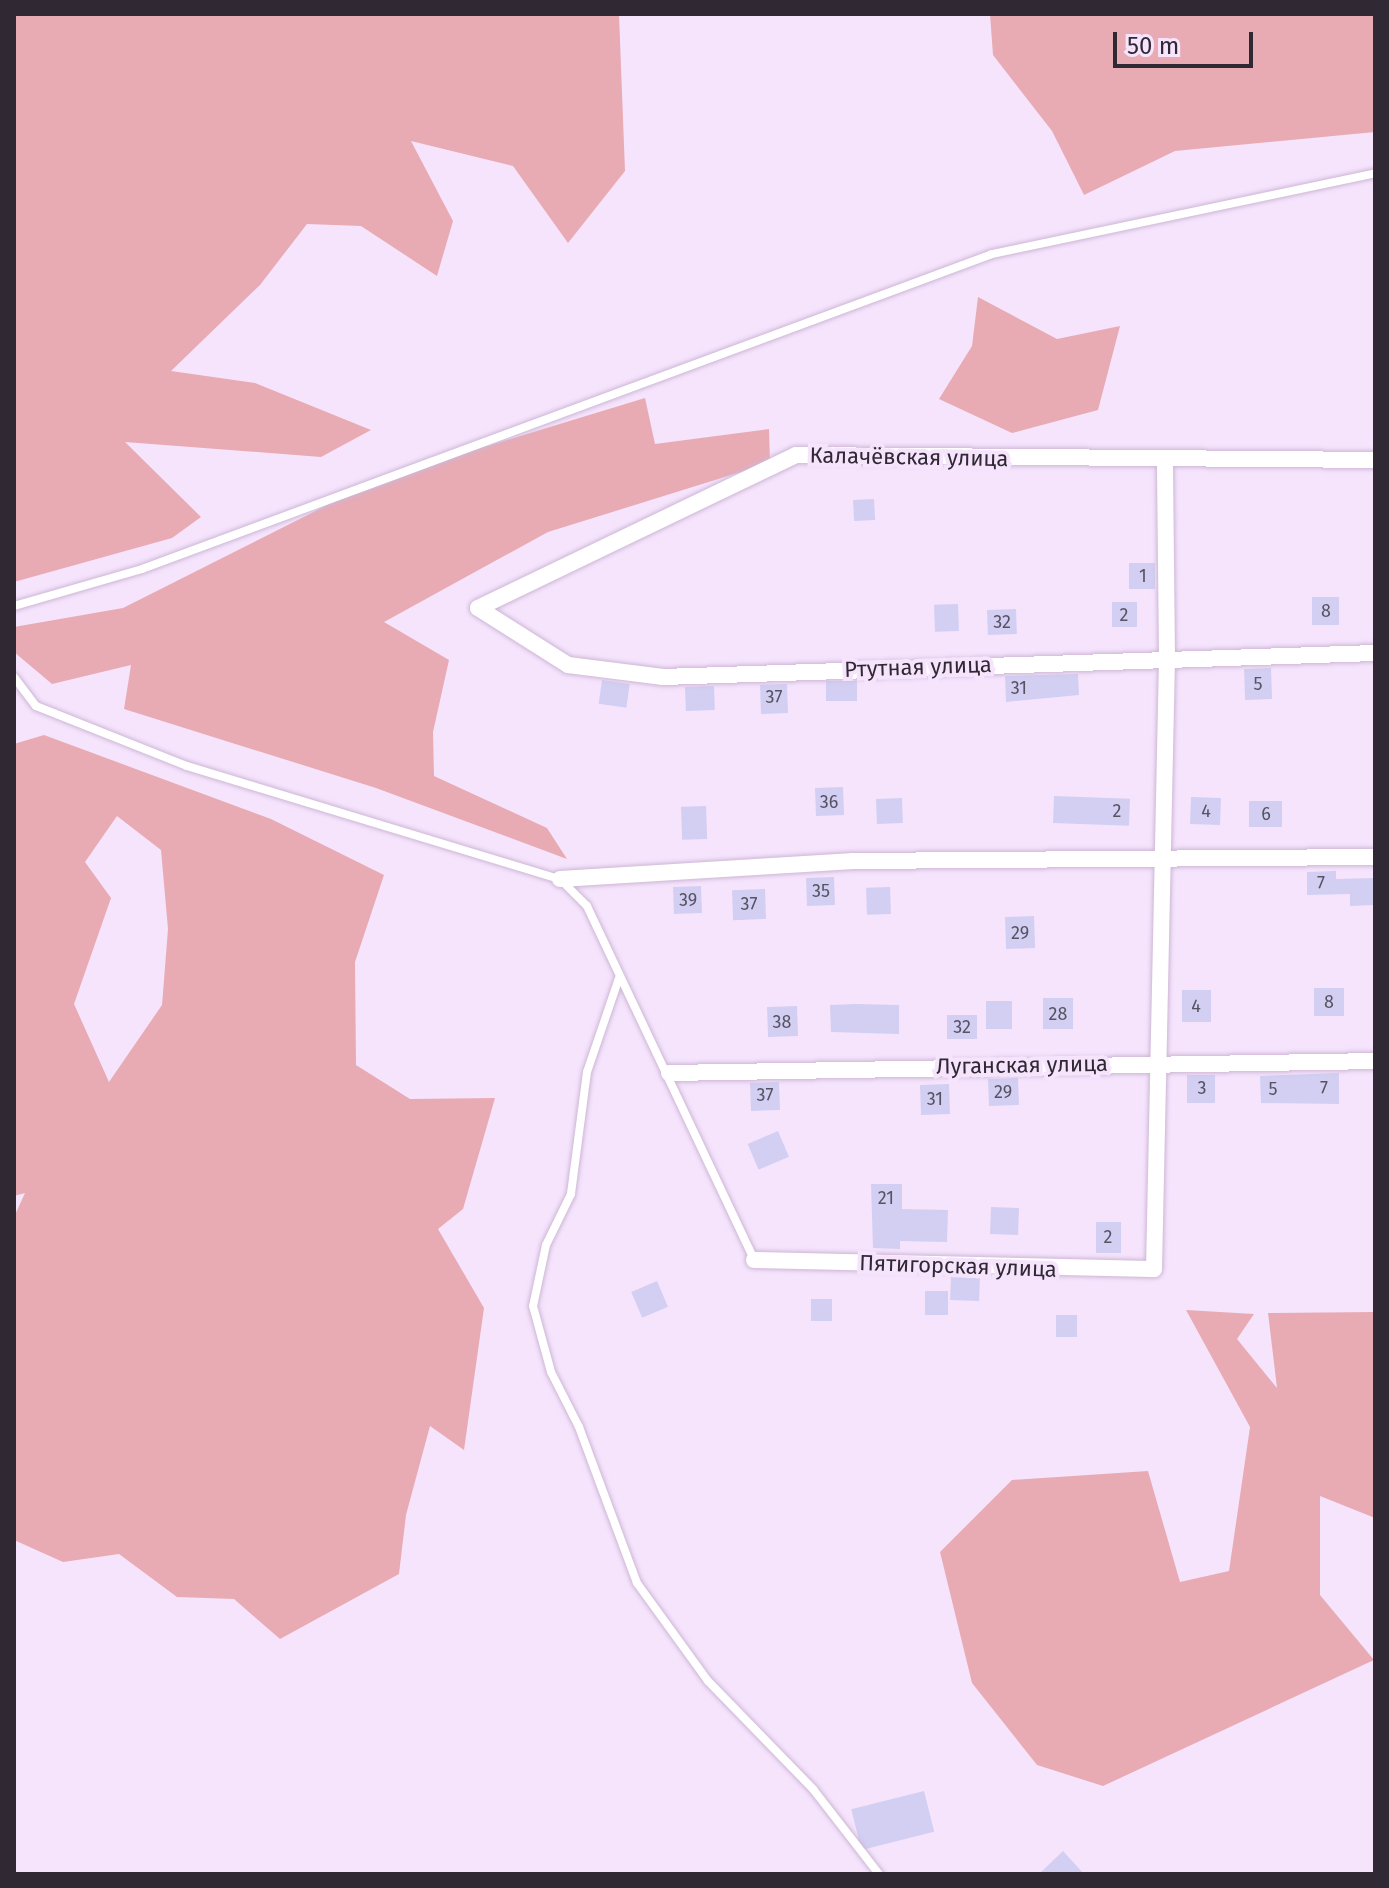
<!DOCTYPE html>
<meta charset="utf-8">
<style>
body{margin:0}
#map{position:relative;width:1389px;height:1888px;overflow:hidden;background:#f6e4fd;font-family:"Fira Sans",sans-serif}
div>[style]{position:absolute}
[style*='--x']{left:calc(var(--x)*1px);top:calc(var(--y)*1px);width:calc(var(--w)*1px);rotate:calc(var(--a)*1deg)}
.green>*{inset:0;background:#e8abb4}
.building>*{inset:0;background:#d2cff2;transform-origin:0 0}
.roads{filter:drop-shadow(0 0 2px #cdb7d5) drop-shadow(0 0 2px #cdb7d5)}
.service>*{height:8px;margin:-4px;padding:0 4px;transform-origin:4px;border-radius:4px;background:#fff}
.minor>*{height:16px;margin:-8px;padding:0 8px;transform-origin:8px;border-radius:8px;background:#fff}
span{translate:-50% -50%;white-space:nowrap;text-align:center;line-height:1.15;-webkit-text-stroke:8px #f6e4fd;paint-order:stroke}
.number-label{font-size:18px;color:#585263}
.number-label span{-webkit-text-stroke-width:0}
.street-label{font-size:22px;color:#302833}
.frame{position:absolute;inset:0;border:16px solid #302833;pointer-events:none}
.scale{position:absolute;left:1113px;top:32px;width:140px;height:36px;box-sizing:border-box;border:4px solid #302833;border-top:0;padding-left:10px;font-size:24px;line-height:28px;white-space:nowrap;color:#302833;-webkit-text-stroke:6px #f6e4fd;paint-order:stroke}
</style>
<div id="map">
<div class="green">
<i style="clip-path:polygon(14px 14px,619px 14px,625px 171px,568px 243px,513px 166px,411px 141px,453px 221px,437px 276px,361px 226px,307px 224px,260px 285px,171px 371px,255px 383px,371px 430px,321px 457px,125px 442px,201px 517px,172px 538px,14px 582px)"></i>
<i style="clip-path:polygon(990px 14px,1375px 14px,1375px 132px,1175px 151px,1084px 195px,1052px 131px,993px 55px)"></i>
<i style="clip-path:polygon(978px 297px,1057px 339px,1120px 326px,1098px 410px,1012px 433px,939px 399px,972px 346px)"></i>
<i style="clip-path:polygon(645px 398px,655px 444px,769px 429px,770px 463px,548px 532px,384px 622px,449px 660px,433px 732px,434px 776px,547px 828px,567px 859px,376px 788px,124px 709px,131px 665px,52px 684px,14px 652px,14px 627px,123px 608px,379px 479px)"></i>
<i style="clip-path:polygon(evenodd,44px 735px,271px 819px,384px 875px,355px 962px,356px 1065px,410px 1099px,495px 1098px,463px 1209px,438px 1229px,484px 1308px,464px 1450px,430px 1426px,406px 1515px,399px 1574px,280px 1639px,234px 1599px,177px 1597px,119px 1554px,63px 1562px,14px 1540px,14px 1217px,25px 1193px,14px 1196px,14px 744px,44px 735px,117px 816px,161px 850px,168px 929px,162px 1005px,109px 1082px,74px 1004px,111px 898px,85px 862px,117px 816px)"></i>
<i style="clip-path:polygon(1186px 1310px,1254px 1314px,1237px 1339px,1277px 1388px,1268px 1313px,1375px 1312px,1375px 1518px,1320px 1496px,1320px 1595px,1374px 1660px,1103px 1786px,1037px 1765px,972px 1683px,940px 1552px,1012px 1480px,1148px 1471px,1180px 1582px,1229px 1571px,1250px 1427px)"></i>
</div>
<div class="building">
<i style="left:874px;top:499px;width:21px;height:21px;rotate:87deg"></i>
<i style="left:1129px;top:563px;width:26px;height:26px"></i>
<i style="left:1312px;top:597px;width:27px;height:28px"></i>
<i style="left:1137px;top:602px;width:25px;height:25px;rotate:90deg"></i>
<i style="left:958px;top:604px;width:27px;height:24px;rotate:88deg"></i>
<i style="left:1016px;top:609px;width:25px;height:29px;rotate:88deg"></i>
<i style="left:1271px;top:668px;width:31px;height:27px;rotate:88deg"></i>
<i style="clip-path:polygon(1078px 674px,1079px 695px,1006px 702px,1005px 676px)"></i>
<i style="left:602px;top:680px;width:28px;height:24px;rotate:8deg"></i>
<i style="left:857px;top:681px;width:20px;height:31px;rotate:90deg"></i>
<i style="left:787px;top:684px;width:29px;height:27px;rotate:88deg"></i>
<i style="left:714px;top:686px;width:24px;height:29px;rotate:88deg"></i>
<i style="left:843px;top:787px;width:28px;height:28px;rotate:88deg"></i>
<i style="left:1054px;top:796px;width:76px;height:27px;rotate:2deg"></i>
<i style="left:1191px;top:797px;width:30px;height:27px;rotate:2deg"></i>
<i style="left:902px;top:798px;width:25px;height:26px;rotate:88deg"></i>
<i style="left:1282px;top:801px;width:26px;height:33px;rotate:90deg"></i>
<i style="left:706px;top:806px;width:33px;height:25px;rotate:88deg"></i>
<i style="clip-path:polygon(1336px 871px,1336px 879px,1375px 878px,1375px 905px,1350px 906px,1350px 894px,1307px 895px,1307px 872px)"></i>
<i style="left:834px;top:877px;width:28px;height:28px;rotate:88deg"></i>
<i style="left:701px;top:886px;width:27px;height:28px;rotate:88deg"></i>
<i style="left:890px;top:887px;width:27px;height:24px;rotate:88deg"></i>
<i style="left:765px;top:889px;width:30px;height:33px;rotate:88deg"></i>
<i style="left:1034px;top:916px;width:32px;height:29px;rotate:88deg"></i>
<i style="left:1314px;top:988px;width:30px;height:28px"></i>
<i style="left:1182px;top:990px;width:29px;height:32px"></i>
<i style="left:1073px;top:998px;width:31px;height:30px;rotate:90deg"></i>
<i style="left:986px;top:1001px;width:26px;height:28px"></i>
<i style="clip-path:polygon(856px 1004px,899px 1005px,899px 1034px,831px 1032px,830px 1005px)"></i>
<i style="left:797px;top:1006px;width:30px;height:30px;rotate:88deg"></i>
<i style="left:977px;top:1015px;width:24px;height:30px;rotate:90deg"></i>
<i style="clip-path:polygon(1339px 1073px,1339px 1104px,1261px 1103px,1260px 1076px)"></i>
<i style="left:1187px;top:1075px;width:28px;height:28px"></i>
<i style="left:1018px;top:1078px;width:27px;height:30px;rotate:88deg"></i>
<i style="left:779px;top:1082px;width:28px;height:29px;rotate:88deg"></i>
<i style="left:949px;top:1084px;width:30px;height:29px;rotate:88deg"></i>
<i style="left:778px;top:1131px;width:28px;height:33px;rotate:67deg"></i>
<i style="clip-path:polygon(871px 1184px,902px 1184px,902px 1209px,948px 1210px,947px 1242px,900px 1241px,900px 1249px,873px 1248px)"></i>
<i style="left:991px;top:1207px;width:28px;height:27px;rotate:2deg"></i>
<i style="left:1096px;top:1222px;width:25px;height:31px"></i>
<i style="left:951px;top:1275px;width:29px;height:25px;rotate:2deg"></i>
<i style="left:657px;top:1281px;width:28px;height:28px;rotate:67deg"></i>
<i style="left:925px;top:1291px;width:23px;height:24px"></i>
<i style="left:832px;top:1299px;width:22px;height:21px;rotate:90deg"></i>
<i style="left:1056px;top:1315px;width:21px;height:22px"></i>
<i style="left:924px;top:1791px;width:42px;height:75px;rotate:76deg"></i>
<i style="clip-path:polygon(1063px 1851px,1084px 1874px,1039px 1874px)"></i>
</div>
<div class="roads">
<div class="service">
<i style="--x:14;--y:606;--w:133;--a:-16.1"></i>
<i style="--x:142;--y:569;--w:906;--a:-20.33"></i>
<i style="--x:992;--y:254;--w:391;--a:-11.9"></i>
<i style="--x:14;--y:677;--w:36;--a:53"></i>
<i style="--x:36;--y:706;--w:162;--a:21.7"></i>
<i style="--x:187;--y:766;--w:390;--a:16.9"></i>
<i style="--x:560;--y:879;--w:38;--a:45"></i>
<i style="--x:587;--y:906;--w:391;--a:64.7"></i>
<i style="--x:619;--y:978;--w:99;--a:108.8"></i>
<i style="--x:587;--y:1072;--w:123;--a:97.5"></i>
<i style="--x:571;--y:1194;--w:57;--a:116.1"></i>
<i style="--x:546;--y:1245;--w:62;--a:102"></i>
<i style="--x:533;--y:1306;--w:68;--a:74.7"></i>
<i style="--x:551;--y:1372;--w:62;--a:63"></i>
<i style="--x:579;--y:1427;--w:166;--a:69.6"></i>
<i style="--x:637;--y:1583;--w:121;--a:54.1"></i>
<i style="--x:708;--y:1681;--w:151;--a:45.8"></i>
<i style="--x:813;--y:1789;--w:108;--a:52.2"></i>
</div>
<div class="minor">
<i style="--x:478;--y:608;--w:353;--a:-25.7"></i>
<i style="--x:796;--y:455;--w:579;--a:0.49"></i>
<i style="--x:478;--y:608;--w:107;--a:32.3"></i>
<i style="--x:568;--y:665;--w:96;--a:7.2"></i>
<i style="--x:663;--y:677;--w:712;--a:-1.93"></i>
<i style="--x:560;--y:879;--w:294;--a:-3.5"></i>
<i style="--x:853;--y:861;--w:522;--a:-0.44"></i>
<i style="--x:669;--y:1073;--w:706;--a:-0.97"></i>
<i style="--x:754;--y:1260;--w:400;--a:1.3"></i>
<i style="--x:1154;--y:1269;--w:611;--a:-88.78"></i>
<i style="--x:1167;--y:658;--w:198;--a:-90.6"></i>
</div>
</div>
<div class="number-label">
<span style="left:1143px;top:576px">1</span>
<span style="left:1326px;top:611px">8</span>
<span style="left:1124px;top:615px">2</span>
<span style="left:1002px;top:622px">32</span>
<span style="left:1258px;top:684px">5</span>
<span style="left:1019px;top:688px">31</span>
<span style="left:774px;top:697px">37</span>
<span style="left:829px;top:802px">36</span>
<span style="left:1117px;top:811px">2</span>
<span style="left:1206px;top:811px">4</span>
<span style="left:1266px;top:814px">6</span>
<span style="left:1321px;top:883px">7</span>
<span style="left:821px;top:891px">35</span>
<span style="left:688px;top:900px">39</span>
<span style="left:749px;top:904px">37</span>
<span style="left:1020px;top:933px">29</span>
<span style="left:1329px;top:1002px">8</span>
<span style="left:1196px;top:1006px">4</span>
<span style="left:1058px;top:1014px">28</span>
<span style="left:782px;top:1022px">38</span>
<span style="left:962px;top:1027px">32</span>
<span style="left:1202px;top:1088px">3</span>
<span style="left:1324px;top:1088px">7</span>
<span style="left:1273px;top:1089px">5</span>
<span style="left:1003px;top:1092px">29</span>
<span style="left:765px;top:1095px">37</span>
<span style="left:935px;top:1099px">31</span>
<span style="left:886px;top:1198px">21</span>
<span style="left:1108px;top:1237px">2</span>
</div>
<div class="street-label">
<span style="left:909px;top:457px;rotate:1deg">Калачёвская улица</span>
<span style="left:918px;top:667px;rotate:-2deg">Ртутная улица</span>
<span style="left:1022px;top:1065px;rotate:-1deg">Луганская улица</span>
<span style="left:958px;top:1266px;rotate:2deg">Пятигорская улица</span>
</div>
<div class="frame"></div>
<div class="scale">50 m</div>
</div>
